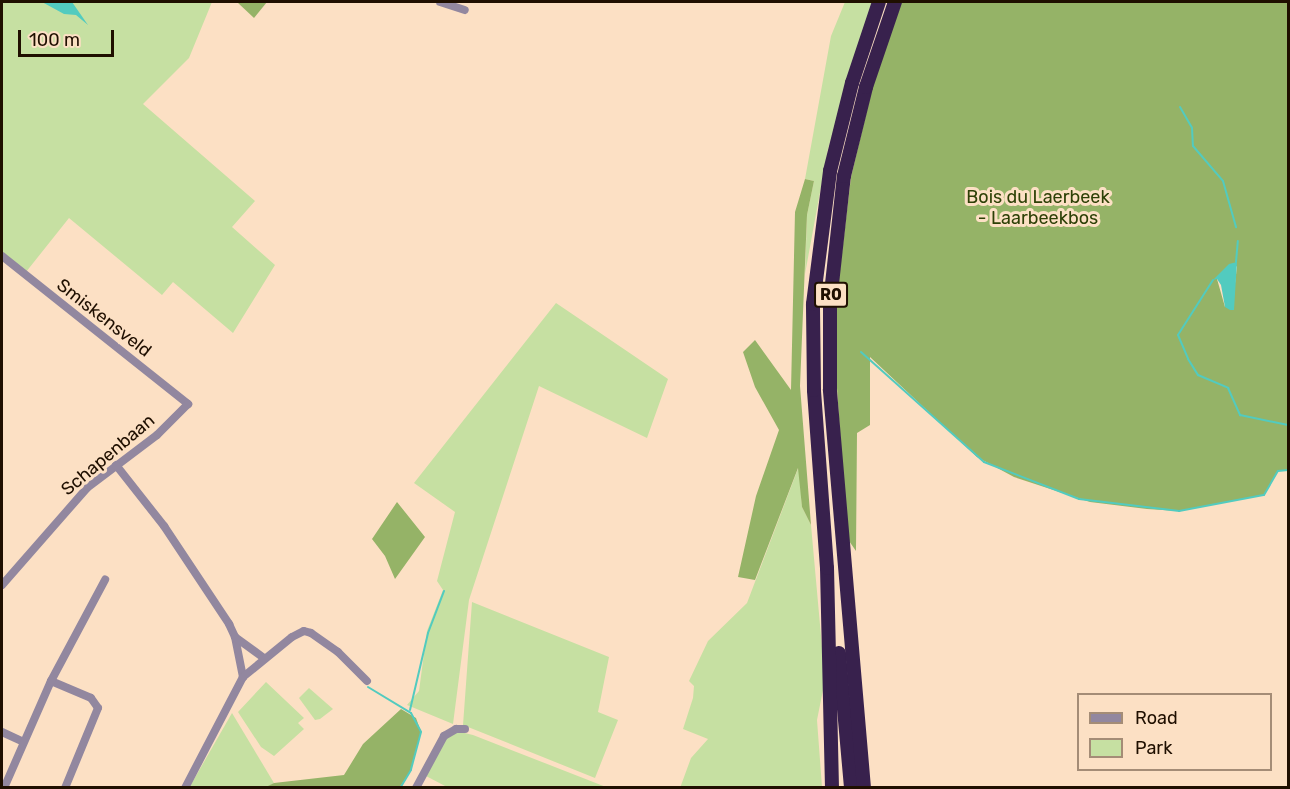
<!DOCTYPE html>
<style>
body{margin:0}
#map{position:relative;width:1290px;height:789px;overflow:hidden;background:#fce0c4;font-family:Rubik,sans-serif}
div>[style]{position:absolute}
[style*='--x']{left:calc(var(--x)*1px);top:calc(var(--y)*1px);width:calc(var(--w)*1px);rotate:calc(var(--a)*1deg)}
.green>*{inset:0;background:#c6e0a2}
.forest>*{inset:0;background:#95b367}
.water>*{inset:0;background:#52cbbf}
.stream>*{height:2px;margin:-1px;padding:0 1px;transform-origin:1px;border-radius:1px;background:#52cbbf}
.street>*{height:8px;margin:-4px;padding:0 4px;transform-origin:4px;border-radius:4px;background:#92879f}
.highway>*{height:14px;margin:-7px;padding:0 7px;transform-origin:7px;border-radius:7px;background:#38214d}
span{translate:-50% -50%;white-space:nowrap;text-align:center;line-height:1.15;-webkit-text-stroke:6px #fce0c4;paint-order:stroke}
.shield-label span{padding:2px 4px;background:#fce0c4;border:2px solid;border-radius:4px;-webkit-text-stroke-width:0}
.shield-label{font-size:16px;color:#1f0f00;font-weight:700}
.park-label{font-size:18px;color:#2d4006}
.street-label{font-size:18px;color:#1f0f00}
.frame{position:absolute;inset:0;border:3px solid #1f0f00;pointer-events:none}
.legend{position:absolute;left:1077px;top:693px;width:195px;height:78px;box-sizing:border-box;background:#fce0c4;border:2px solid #a48c76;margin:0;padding:8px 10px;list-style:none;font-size:18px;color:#1f0f00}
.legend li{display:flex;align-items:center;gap:12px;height:30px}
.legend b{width:30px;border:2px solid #a48c76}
.scale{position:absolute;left:18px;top:30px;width:96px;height:27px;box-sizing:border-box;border:3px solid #1f0f00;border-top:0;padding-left:8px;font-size:18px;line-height:21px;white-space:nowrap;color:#1f0f00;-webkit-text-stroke:4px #fce0c4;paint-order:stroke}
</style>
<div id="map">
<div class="green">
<i style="clip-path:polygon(2px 2px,212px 2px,189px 58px,143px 104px,255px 201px,232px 227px,275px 265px,233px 333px,173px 282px,162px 295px,69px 218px,26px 272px,2px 251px)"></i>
<i style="clip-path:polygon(845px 2px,873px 2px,828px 149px,805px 274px,807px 215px,814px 181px,805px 179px,831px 36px)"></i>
<i style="clip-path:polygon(556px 303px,668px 379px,647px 438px,539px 386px,469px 600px,453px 724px,407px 705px,419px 691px,427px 631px,443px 590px,437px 581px,455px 512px,414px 483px)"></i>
<i style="clip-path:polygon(799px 466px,802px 507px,811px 525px,825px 680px,817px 720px,822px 787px,680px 788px,691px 758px,708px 739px,683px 729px,693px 698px,694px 686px,689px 681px,708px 641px,747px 603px)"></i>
<i style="clip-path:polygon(472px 602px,609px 657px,598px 712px,618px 720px,595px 778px,463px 725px)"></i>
<i style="clip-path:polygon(266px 682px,304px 718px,298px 723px,304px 729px,274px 756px,261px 747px,238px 712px)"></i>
<i style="clip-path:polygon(309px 688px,333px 709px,320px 719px,315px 720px,299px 698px)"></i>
<i style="clip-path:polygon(232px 713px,274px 783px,266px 788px,189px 788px)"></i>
<i style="clip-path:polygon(456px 731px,473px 735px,606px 787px,447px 787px,426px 776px,443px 741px)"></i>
</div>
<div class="forest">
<i style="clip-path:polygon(237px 2px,267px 2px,254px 18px)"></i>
<i style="clip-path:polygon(evenodd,901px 2px,1288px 2px,1288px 470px,1278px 471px,1264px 495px,1179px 511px,1147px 509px,1090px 502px,1014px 477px,977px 457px,870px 357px,870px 425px,857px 433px,856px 551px,847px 538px,837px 388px,836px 303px,851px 177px,872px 89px,901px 2px,1237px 266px,1233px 301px,1225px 307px,1217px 279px,1237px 266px)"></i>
<i style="clip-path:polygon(805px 179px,814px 181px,807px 215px,800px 386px,811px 525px,802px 507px,798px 468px,755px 580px,738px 577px,756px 496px,779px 430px,755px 387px,743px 352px,755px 340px,791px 390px,795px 212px)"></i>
<i style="clip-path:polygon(397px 502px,425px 537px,395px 579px,385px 556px,372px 539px)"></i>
<i style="clip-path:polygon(401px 709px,416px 718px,421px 732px,411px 770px,400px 787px,266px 787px,274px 783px,344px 775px,363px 744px)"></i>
</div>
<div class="water">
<i style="clip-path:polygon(42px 2px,72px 2px,88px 25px,76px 15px,64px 14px)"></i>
<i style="clip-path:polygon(1237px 262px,1234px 310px,1230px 310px,1225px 307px,1221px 285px,1217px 279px,1213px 280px,1229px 264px)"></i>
</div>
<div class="stream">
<i style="--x:1180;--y:107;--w:24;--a:60"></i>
<i style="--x:1192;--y:128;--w:18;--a:87"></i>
<i style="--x:1193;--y:146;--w:46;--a:49.4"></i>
<i style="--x:1223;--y:181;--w:48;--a:74.2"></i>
<i style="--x:1236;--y:262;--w:21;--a:-85"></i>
<i style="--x:1213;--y:280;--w:65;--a:122.5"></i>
<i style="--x:1178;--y:335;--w:26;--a:67"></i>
<i style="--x:1188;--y:359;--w:19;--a:58"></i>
<i style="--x:1198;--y:375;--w:33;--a:23"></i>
<i style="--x:1228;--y:388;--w:30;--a:66"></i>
<i style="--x:1240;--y:415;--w:49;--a:11.8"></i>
<i style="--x:861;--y:352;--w:165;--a:41.8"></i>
<i style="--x:984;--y:462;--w:102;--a:21.3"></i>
<i style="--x:1079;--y:499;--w:101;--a:6.8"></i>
<i style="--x:1179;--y:511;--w:86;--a:-10.7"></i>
<i style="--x:1264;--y:495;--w:28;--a:-60"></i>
<i style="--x:1278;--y:471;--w:10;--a:-6"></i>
<i style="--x:368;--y:687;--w:50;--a:31.2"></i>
<i style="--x:411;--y:713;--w:21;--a:62"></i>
<i style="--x:421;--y:732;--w:39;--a:105"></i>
<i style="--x:411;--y:770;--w:21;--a:121"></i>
<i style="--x:410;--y:710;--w:79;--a:-76.8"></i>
<i style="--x:428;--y:633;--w:45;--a:-69.1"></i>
</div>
<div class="street">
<i style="--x:440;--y:2;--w:26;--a:18"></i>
<i style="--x:2;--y:256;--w:238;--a:38.5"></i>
<i style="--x:188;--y:404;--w:44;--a:135"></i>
<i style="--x:157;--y:435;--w:88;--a:142.9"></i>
<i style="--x:87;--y:488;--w:129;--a:131.2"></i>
<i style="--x:116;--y:465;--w:78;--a:51.8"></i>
<i style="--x:164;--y:526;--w:118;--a:56.4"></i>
<i style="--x:229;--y:624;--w:14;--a:65"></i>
<i style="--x:235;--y:637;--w:41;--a:78.7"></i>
<i style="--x:235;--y:637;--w:36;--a:36"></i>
<i style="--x:51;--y:681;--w:43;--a:23"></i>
<i style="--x:91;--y:698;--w:12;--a:55"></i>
<i style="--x:98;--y:708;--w:87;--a:112.4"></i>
<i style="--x:2;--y:732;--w:23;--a:25"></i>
<i style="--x:4;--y:788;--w:117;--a:-66.3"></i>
<i style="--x:51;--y:681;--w:115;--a:-61.9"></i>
<i style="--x:185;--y:788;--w:125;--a:-62.4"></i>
<i style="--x:243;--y:677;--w:63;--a:-39.2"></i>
<i style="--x:292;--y:637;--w:13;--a:-27"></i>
<i style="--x:304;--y:631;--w:7;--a:16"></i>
<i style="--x:311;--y:633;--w:33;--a:35"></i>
<i style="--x:338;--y:652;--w:41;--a:45"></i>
<i style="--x:416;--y:788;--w:59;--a:-61.7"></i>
<i style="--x:444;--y:736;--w:14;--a:-30"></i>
<i style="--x:456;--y:729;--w:9;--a:0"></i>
</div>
<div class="highway">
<i style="--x:839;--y:653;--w:136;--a:84.9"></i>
<i style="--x:832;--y:788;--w:220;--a:-91.3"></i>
<i style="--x:827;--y:568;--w:178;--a:-94.2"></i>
<i style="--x:814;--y:390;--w:86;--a:-90.7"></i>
<i style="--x:813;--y:304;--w:134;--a:-82.7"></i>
<i style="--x:830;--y:171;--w:91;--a:-76"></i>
<i style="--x:852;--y:83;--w:85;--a:-71.6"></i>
<i style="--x:864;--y:788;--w:400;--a:-94.9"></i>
<i style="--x:830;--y:389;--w:87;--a:-90"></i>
<i style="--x:830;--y:302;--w:127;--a:-83.7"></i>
<i style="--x:844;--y:176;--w:92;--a:-76.1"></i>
<i style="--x:866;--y:87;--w:90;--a:-71.2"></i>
</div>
<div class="shield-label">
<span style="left:831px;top:295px">R0</span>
</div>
<div class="park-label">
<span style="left:1038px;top:208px">Bois du Laerbeek<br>- Laarbeekbos</span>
</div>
<div class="street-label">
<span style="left:104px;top:318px;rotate:38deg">Smiskensveld</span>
<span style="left:108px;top:455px;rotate:-40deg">Schapenbaan</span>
</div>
<div class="frame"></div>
<ul class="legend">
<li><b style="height:8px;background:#92879f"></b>Road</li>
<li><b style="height:16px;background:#c6e0a2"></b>Park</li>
</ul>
<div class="scale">100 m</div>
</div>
